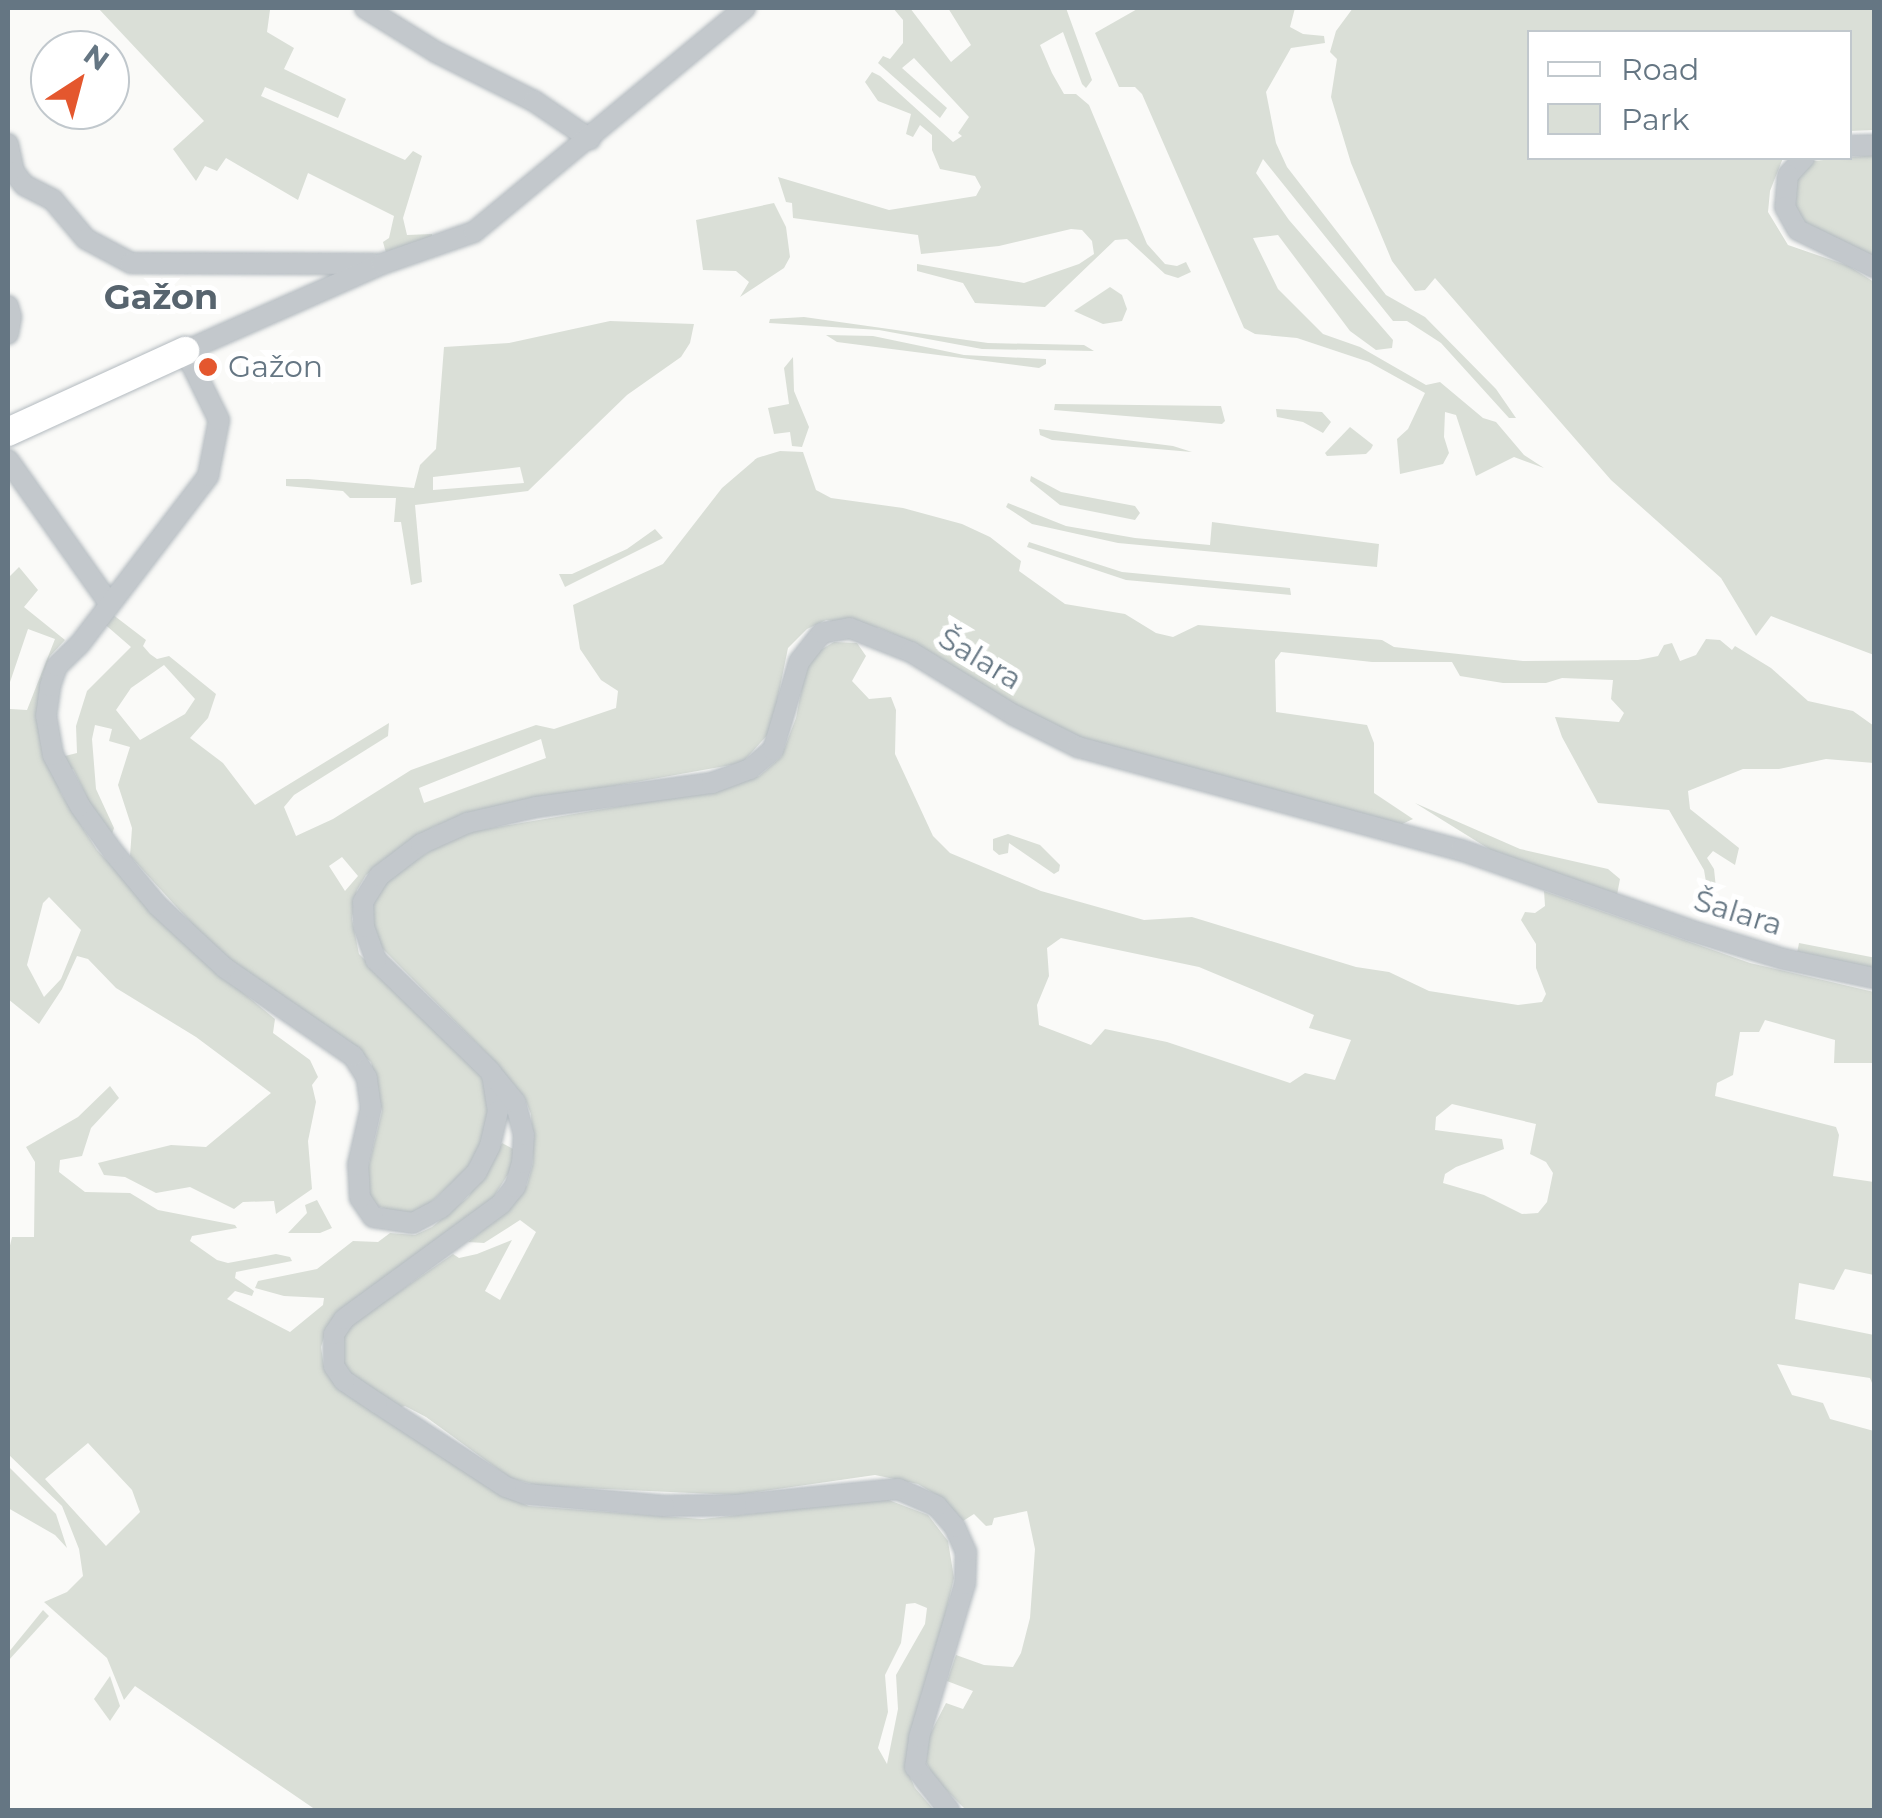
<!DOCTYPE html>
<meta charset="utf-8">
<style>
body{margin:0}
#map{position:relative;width:1882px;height:1818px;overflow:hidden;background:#fafaf8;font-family:Montserrat,sans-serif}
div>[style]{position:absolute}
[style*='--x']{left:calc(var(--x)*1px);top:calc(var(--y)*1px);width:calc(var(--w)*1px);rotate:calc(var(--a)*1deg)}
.green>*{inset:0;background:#dadfd7;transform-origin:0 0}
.roads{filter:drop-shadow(0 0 2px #b3babf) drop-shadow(0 0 2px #b3babf)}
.street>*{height:20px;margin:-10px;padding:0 10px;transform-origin:10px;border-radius:10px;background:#c3c8cc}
.secondary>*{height:28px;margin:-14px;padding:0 14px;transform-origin:14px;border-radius:14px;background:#fff}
.dots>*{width:28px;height:28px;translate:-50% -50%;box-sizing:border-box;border:5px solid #fff;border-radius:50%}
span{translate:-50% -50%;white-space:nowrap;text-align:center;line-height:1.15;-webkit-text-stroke:10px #fff;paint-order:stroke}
.poi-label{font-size:30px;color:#657683}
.left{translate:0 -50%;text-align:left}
.street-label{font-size:30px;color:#657683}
.quarter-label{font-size:35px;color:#57646e;font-weight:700}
.frame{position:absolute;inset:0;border:10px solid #657683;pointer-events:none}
.legend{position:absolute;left:1527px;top:30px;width:325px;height:130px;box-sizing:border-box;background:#fff;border:2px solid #c1c8cd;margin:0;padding:12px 18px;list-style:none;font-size:30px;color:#657683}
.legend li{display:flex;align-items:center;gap:20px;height:50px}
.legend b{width:50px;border:2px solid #c1c8cd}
.north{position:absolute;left:30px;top:30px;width:100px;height:100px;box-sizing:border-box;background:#fff;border:2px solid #c1c8cd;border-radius:50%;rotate:36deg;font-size:28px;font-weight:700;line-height:40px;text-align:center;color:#657683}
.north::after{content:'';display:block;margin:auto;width:35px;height:45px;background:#e4572e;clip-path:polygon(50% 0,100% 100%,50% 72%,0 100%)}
</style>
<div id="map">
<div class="green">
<i style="clip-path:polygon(98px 8px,270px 10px,267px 32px,294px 48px,284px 69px,346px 99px,338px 118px,265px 87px,261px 96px,405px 160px,413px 151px,422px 156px,403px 218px,407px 235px,432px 234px,432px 239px,386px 253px,383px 242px,389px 238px,394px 216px,308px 173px,298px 200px,226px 158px,217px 171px,205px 166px,196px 181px,173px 149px,204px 121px)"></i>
<i style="clip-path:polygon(893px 8px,910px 8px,951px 62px,971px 45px,948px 8px,1066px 8px,1092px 80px,1086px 88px,1082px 84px,1063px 32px,1040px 45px,1052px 73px,1064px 94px,1076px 94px,1089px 105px,1147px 244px,1165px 264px,1177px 266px,1186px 262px,1191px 272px,1178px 278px,1165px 274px,1127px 239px,1115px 240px,1045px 307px,975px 303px,963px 283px,917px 271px,917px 264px,1024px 283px,1079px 264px,1094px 254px,1092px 241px,1082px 230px,1071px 229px,999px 246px,921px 254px,918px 235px,793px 218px,792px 203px,786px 202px,778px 177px,889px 210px,976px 196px,981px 187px,975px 176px,940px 169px,932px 150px,932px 135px,920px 125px,913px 137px,906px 134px,911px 114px,878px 101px,865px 82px,872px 72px,880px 76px,953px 142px,962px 136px,958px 133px,969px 117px,914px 58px,902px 68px,947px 108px,940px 118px,878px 63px,883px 56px,890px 59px,903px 43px,903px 20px)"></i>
<i style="clip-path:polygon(1139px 8px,1295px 8px,1290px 27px,1303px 34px,1324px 36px,1325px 43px,1291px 48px,1266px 92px,1276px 143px,1287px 167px,1386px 295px,1425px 317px,1496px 389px,1516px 418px,1509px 418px,1441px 343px,1407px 321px,1393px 321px,1263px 159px,1256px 173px,1289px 220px,1393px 340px,1392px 348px,1376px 350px,1350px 331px,1278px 235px,1253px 238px,1278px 289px,1323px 334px,1360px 347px,1426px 385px,1440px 382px,1483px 418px,1496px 422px,1524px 455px,1544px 468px,1514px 457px,1476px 476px,1456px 415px,1445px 412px,1444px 437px,1449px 453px,1443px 464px,1400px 474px,1397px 439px,1408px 429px,1425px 393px,1369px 362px,1297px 338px,1255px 334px,1244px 328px,1142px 94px,1135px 87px,1119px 87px,1095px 33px)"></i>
<i style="clip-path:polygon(1353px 8px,1874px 8px,1874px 130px,1850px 131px,1850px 32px,1530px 32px,1530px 158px,1783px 158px,1770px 191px,1768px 212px,1788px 245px,1849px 266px,1874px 282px,1874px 655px,1771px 616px,1756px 636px,1721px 578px,1611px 480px,1435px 278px,1425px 290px,1415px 291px,1392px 261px,1351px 163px,1331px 97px,1337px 59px,1330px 52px,1336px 31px)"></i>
<i style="clip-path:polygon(1874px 155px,1874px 260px,1792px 220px,1791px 180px,1803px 162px)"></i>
<i style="clip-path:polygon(774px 203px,786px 227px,790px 257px,784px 268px,740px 297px,749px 282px,736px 271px,703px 270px,696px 220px)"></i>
<i style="clip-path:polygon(1110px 287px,1122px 295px,1127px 309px,1122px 321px,1103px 324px,1074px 311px)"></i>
<i style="clip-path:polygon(804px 317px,988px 343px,1084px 345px,1094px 351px,982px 349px,879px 330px,769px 323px,770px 319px)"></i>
<i style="clip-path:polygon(evenodd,610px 321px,694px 324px,690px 343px,681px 357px,627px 395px,528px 491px,415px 505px,422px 582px,411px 585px,401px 522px,394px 522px,396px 498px,350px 498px,343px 491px,286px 486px,286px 479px,308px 479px,414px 488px,420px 465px,436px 449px,444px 347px,509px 343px,610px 321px,520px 467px,524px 483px,433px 490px,433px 477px,520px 467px)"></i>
<i style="clip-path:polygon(826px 335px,873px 336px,964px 355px,1046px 359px,1046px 364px,1039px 368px,837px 342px)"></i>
<i style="clip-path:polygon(793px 357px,794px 391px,809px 427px,802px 447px,792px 446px,790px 432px,774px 434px,768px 408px,789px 404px,784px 368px)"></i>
<i style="clip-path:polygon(1055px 404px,1221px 406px,1225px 421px,1222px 424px,1054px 410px)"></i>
<i style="clip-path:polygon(1276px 409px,1322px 412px,1331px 422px,1323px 433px,1303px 422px,1277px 417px)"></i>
<i style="clip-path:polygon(1350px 427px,1373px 445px,1371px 449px,1366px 454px,1327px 456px,1325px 453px)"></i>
<i style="clip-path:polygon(1039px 429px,1173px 446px,1192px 452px,1052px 440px,1040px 435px)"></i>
<i style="clip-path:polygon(evenodd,780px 451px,803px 452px,816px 490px,831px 498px,903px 508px,962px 524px,990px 537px,1021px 561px,1019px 571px,1065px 604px,1125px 614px,1156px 633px,1173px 637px,1198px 625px,1382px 640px,1394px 647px,1523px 661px,1638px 660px,1658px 656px,1664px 645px,1672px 643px,1680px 661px,1696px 655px,1706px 639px,1720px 640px,1732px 650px,1735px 646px,1771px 668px,1808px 701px,1853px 711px,1874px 726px,1874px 763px,1826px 759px,1779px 769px,1743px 769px,1688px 791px,1690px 809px,1739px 848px,1735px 865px,1713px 851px,1707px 858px,1714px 869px,1718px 907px,1710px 906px,1704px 870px,1669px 810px,1598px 803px,1562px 737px,1555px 717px,1619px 722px,1624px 713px,1611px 699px,1613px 680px,1562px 678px,1546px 683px,1503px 683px,1460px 676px,1452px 662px,1372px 662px,1281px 652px,1275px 660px,1276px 712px,1367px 725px,1374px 743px,1374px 793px,1413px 819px,1400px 825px,1095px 745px,1009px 703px,914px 643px,879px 628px,826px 620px,807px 629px,788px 648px,771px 731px,742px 763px,480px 810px,433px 827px,366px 875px,357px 890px,352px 919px,359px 954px,471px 1064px,482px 1078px,489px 1100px,489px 1127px,481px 1150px,460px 1177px,423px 1209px,406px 1215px,374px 1205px,367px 1189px,368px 1168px,382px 1111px,371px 1062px,338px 1035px,270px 993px,216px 950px,130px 856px,132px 828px,118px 785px,130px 747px,109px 741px,112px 729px,95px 725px,92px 739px,96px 789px,114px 828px,112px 834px,94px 812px,73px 769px,67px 771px,61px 757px,77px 753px,76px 726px,87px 691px,131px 647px,101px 621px,112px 614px,146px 640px,143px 646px,150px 654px,157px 659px,169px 656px,216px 694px,208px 718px,190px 738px,223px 763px,255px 805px,389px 723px,388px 736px,294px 795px,284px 807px,296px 836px,333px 819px,411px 770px,536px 725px,554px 729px,616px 708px,618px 691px,601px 680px,580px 649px,573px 605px,663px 564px,722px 488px,757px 458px,780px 451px,164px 665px,195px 699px,185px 714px,140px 740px,116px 710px,131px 688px,164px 665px,780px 451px,541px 739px,546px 758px,424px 803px,419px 788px,541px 739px,780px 451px,342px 857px,358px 876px,345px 891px,329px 866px,342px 857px)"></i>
<i style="clip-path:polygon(1031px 476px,1061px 492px,1135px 506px,1140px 513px,1135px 520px,1060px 505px,1030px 481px)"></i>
<i style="clip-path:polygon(1008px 503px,1066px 526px,1135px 538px,1210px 545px,1212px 522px,1379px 544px,1377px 567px,1118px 543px,1032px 524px,1006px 507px)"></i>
<i style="clip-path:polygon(655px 529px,663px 538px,565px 587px,559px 574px,572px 574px,627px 549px)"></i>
<i style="clip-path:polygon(1029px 542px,1122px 572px,1290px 588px,1291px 595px,1126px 580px,1027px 547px)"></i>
<i style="clip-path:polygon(evenodd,19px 567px,38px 590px,24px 607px,65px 640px,50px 656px,42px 677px,42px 722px,50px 766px,62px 795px,97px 850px,196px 954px,275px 1019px,273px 1033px,310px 1060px,318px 1077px,312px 1085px,316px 1102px,308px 1141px,312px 1189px,276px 1214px,274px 1201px,243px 1202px,234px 1209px,190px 1187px,156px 1193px,125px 1177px,104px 1175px,98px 1163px,171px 1145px,206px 1147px,271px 1093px,196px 1037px,116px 988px,88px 959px,77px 956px,62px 989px,39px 1024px,8px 999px,8px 697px,10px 709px,27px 710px,55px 639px,28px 629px,8px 688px,8px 578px,19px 567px,49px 897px,81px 930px,61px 979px,44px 997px,27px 965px,43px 903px,49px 897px)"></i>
<i style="clip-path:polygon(evenodd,834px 642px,857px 643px,866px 656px,852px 681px,869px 699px,891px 697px,896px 710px,895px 754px,933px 836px,950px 853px,1041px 891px,1144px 920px,1192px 917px,1356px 967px,1389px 972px,1429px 991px,1518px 1005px,1542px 1002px,1546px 994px,1536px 968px,1536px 944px,1521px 920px,1525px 912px,1535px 913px,1545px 906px,1544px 891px,1750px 963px,1874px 992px,1874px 1063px,1834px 1063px,1835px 1040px,1765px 1020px,1759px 1032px,1740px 1032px,1733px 1075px,1717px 1083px,1715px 1096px,1836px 1127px,1839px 1135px,1833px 1176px,1874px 1182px,1874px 1275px,1845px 1269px,1834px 1290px,1799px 1283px,1795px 1319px,1874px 1335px,1874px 1388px,1870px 1378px,1777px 1364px,1792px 1395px,1823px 1403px,1830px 1419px,1874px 1431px,1874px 1810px,966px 1810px,934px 1778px,926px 1762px,929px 1736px,946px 1703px,963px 1709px,973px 1691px,947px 1681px,956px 1655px,984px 1665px,1013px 1667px,1021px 1653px,1030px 1618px,1035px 1549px,1027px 1511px,994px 1518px,992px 1525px,986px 1526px,974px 1514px,963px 1521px,943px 1499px,918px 1484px,875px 1475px,736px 1495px,539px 1486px,510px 1478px,426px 1417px,405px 1406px,398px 1408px,343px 1368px,342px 1340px,346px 1328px,453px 1254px,459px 1258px,477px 1254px,512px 1240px,485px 1291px,500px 1300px,536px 1232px,520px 1220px,484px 1243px,468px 1242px,511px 1207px,527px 1185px,533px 1163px,531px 1114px,524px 1097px,491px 1058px,377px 943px,371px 924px,372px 906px,388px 878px,456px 834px,720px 789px,759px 776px,781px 757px,796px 718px,805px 671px,817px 652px,834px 642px,1061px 938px,1199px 967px,1314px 1015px,1309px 1028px,1351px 1040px,1335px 1080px,1305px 1073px,1290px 1083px,1167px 1042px,1105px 1029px,1091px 1045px,1039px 1025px,1037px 1005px,1049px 976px,1047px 948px,1061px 938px,834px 642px,1452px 1104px,1536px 1124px,1530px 1154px,1546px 1162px,1553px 1173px,1547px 1202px,1538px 1213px,1522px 1214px,1484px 1195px,1443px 1183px,1445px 1174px,1456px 1167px,1504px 1149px,1502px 1139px,1435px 1130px,1436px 1117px,1452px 1104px)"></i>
<i style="clip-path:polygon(1415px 803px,1520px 849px,1608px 869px,1620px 879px,1617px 895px,1502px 857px)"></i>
<i style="clip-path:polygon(1008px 834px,1040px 845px,1060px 865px,1059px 871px,1054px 874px,1009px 843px,1008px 853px,999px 855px,993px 850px,993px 839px)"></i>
<i style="left:1799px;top:943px;width:76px;height:11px;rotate:11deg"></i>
<i style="clip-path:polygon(evenodd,110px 1086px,119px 1098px,91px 1128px,82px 1156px,60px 1160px,59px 1172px,85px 1192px,130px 1193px,158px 1210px,235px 1225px,237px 1228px,192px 1236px,190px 1241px,217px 1260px,228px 1263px,276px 1254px,290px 1257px,292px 1261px,236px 1272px,235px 1278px,254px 1291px,252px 1296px,235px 1291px,227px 1299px,290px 1332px,323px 1305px,324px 1298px,284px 1296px,255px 1288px,258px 1281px,317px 1269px,353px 1241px,378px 1242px,390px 1233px,415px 1235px,432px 1227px,468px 1197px,502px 1143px,515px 1150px,510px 1171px,490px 1203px,340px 1311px,327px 1328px,321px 1347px,324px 1367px,336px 1385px,509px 1498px,529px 1506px,702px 1519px,886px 1499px,928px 1515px,948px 1541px,954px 1578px,908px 1772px,915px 1788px,934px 1810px,316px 1810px,135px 1686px,124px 1700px,107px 1658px,44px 1602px,67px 1592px,83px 1576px,79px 1549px,62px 1506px,8px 1454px,8px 1254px,12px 1237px,34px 1237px,35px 1162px,26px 1147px,78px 1117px,110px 1086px,88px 1443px,132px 1490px,140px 1512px,106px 1546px,45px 1479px,88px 1443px,110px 1086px,915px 1603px,927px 1608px,925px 1624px,896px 1675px,898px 1709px,887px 1764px,878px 1748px,888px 1712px,885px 1675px,901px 1643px,906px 1604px,915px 1603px)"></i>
<i style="clip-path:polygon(317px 1200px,332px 1228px,320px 1233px,288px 1233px,307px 1213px,305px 1205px)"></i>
<i style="clip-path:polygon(8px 1466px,56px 1514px,67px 1548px,55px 1535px,8px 1508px)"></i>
<i style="clip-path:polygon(43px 1610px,49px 1616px,8px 1661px,8px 1653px)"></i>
<i style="clip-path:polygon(110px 1676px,120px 1706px,110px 1721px,94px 1699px)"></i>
</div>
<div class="roads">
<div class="street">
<i style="--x:365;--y:8;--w:84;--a:31.8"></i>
<i style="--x:436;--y:52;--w:110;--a:26.6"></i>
<i style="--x:534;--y:101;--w:68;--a:34.2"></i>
<i style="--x:8;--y:144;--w:29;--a:78"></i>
<i style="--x:14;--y:172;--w:16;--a:52"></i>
<i style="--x:24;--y:185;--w:33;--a:27"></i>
<i style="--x:53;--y:200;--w:51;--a:49.8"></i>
<i style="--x:86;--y:239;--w:51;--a:28.1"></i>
<i style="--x:131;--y:263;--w:244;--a:0.2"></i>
<i style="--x:1850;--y:146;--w:24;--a:-2"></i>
<i style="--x:1804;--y:158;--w:23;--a:133"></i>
<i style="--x:1788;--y:175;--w:32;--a:95"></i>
<i style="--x:1785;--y:207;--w:26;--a:61"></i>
<i style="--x:1798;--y:230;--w:85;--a:26"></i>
<i style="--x:8;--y:306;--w:11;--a:75"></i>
<i style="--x:11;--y:317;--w:17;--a:100"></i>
<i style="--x:8;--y:460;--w:174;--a:54.8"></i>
<i style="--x:492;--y:1074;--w:37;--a:81"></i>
<i style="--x:498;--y:1111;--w:36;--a:103"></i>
<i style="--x:490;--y:1146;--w:30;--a:117"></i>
<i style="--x:476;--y:1173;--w:49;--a:135"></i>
<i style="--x:441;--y:1208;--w:32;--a:152"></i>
<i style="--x:413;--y:1223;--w:40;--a:-171.5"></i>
<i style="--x:373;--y:1217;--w:23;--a:-124"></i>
<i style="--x:360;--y:1198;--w:33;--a:-93"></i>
<i style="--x:358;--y:1165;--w:58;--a:-77.2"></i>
<i style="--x:371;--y:1108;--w:30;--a:-98"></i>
<i style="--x:367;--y:1078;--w:26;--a:-122"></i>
<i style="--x:353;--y:1056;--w:155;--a:-145.5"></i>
<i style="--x:225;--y:968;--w:93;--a:-137.2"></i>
<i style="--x:157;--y:905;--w:67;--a:-129.6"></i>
<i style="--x:114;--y:853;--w:58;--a:-125.9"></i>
<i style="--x:80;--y:806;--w:58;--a:-117.9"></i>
<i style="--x:53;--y:755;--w:40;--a:-100"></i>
<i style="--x:46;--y:716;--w:30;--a:-82"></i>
<i style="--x:50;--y:686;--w:21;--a:-71"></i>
<i style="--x:57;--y:666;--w:30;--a:-44"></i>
<i style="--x:79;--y:645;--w:213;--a:-52.6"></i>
<i style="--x:208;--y:476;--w:57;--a:-78.9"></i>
<i style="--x:219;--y:420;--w:77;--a:-116.2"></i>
<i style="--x:185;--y:351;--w:215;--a:-23.8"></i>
<i style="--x:382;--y:264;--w:97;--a:-19.2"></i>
<i style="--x:474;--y:232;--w:352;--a:-39.6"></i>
<i style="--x:949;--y:1810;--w:55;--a:-128.3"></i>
<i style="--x:915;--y:1767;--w:30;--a:-82"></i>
<i style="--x:919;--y:1737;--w:160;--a:-73.3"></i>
<i style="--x:965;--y:1584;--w:32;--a:-88"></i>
<i style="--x:966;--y:1552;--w:27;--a:-114"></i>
<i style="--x:955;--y:1527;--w:28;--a:-131"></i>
<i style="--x:937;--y:1506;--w:43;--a:-156.4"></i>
<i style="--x:898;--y:1489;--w:163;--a:174.4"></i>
<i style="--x:736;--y:1505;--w:72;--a:179.2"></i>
<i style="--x:664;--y:1506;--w:139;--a:-175"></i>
<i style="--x:526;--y:1494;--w:21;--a:-161"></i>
<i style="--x:506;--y:1487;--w:154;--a:-146.9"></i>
<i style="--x:377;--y:1403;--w:40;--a:-146"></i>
<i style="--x:344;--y:1381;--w:18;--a:-124"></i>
<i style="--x:334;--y:1366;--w:32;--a:-90"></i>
<i style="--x:334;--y:1334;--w:18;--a:-56"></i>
<i style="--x:344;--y:1319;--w:195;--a:-36.2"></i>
<i style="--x:501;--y:1204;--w:22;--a:-51"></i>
<i style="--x:515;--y:1187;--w:25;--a:-74"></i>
<i style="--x:522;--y:1163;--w:28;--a:-86"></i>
<i style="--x:524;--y:1135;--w:34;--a:-105"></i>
<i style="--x:515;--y:1102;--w:38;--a:-129"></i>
<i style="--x:491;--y:1072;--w:161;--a:-135.8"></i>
<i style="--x:376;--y:960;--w:35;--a:-110"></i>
<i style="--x:364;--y:927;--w:25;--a:-92"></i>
<i style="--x:363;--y:902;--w:31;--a:-58"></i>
<i style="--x:379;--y:876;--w:53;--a:-37.3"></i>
<i style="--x:421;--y:844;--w:51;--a:-24.5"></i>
<i style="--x:467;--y:823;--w:71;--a:-13.1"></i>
<i style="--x:536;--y:807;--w:178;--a:-7.8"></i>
<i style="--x:712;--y:783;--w:40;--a:-20.2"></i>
<i style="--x:750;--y:769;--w:30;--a:-40"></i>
<i style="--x:773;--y:750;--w:92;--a:-73.5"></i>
<i style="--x:799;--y:662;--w:37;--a:-52"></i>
<i style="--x:822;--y:633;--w:28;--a:-10"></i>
<i style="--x:850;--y:628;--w:66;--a:21.5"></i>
<i style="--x:911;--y:652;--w:121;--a:31.5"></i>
<i style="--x:1014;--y:715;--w:72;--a:26.6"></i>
<i style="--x:1078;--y:747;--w:397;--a:15.1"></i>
<i style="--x:1461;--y:850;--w:242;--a:19.3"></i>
<i style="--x:1689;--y:930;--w:99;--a:17"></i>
<i style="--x:1784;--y:959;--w:92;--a:11.9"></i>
</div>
<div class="secondary">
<i style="--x:8;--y:432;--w:195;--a:-24.6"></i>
</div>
</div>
<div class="dots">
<i style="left:208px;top:367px;background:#e4572e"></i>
</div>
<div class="poi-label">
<span class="left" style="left:228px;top:367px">Gažon</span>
</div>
<div class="street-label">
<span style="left:980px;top:659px;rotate:31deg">Šalara</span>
<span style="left:1738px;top:913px;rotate:17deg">Šalara</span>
</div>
<div class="quarter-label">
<span style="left:161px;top:297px">Gažon</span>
</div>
<div class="frame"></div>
<ul class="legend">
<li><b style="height:12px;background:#fff"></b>Road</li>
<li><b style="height:28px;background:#dadfd7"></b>Park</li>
</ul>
<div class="north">N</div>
</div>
